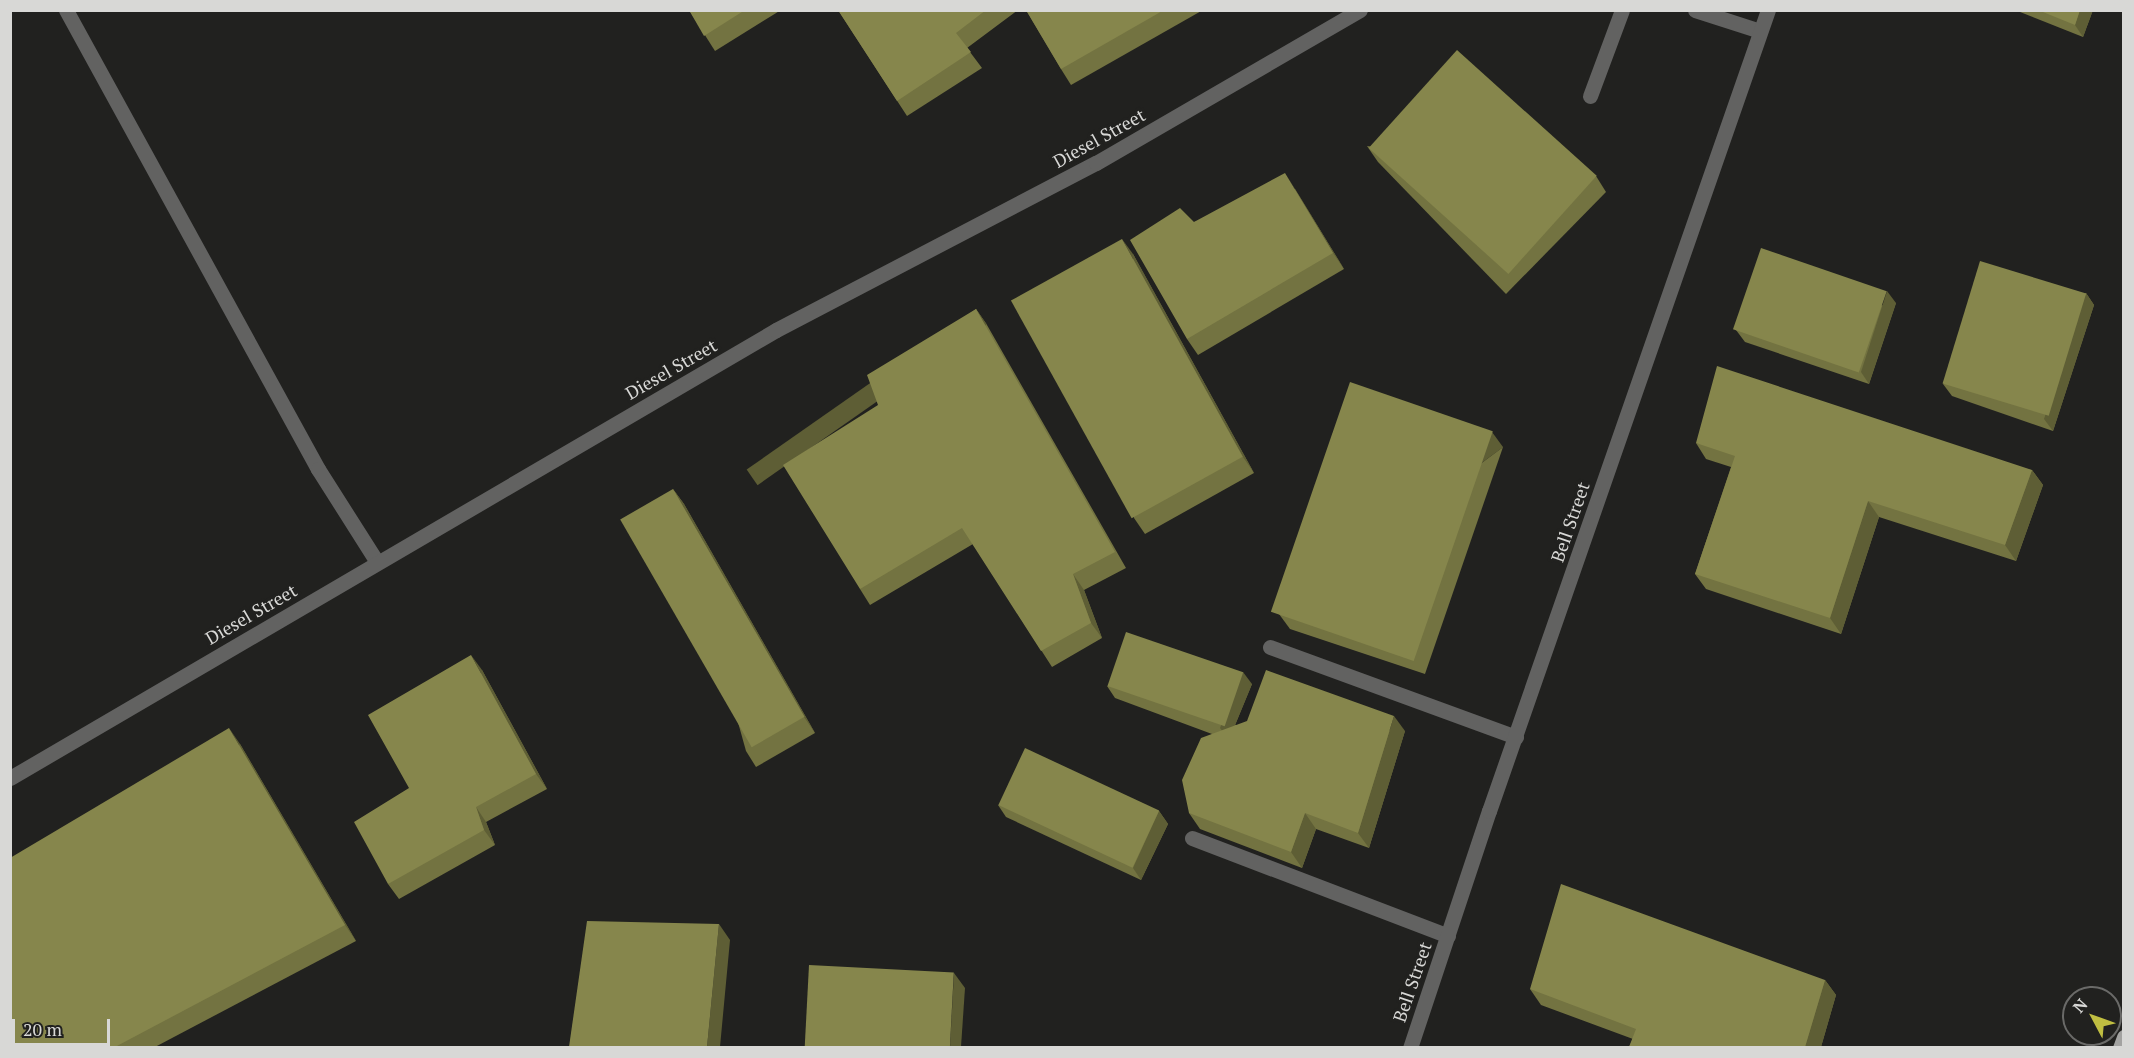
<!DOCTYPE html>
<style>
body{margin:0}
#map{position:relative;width:2134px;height:1058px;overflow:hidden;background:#21211f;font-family:"PT Serif",serif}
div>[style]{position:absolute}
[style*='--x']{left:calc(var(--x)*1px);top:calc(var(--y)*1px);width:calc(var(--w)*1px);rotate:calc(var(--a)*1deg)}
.minor>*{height:15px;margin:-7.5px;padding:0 7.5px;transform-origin:7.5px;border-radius:7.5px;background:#626261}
.major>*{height:15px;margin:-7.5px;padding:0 7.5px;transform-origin:7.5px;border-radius:7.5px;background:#a3a3a1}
.wall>*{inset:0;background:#737341}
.shaded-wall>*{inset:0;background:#5e5e35;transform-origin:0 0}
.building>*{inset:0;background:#86864c;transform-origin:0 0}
span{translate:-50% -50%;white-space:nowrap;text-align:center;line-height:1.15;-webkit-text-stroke:6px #21211f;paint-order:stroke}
.street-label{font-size:18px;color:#d8d8d6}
.frame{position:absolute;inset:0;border:12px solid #d8d8d6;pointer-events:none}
.north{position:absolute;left:2062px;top:986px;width:60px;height:60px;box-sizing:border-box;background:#21211f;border:2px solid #6a6a68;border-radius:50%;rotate:311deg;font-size:16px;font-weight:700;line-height:24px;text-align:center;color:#d8d8d6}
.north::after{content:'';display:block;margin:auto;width:21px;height:27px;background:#c0be41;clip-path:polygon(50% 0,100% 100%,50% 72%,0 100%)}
.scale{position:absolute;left:12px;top:1019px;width:98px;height:27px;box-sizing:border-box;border:3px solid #d8d8d6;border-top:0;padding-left:8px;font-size:18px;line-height:21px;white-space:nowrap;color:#d8d8d6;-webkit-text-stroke:4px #21211f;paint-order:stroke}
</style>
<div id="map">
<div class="minor">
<i style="--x:66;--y:10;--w:524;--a:61.23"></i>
<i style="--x:318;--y:469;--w:110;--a:57.6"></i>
<i style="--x:1695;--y:10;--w:68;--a:17.9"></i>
<i style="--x:1590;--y:96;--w:92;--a:-69.6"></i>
<i style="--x:1270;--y:647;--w:262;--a:20.1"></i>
<i style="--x:10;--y:778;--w:887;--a:-30.32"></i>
<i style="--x:776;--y:330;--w:361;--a:-27.6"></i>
<i style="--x:1096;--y:163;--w:305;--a:-30.1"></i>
<i style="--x:1192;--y:838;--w:274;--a:20.9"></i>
<i style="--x:1410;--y:1048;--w:250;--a:-71.6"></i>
<i style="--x:1489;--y:811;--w:848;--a:-70.8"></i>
</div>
<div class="major">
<i style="--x:2120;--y:1048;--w:12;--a:-70"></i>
</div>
<div class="wall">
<i style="clip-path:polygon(689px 10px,781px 10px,715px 51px)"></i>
<i style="clip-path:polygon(838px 10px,1018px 10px,967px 48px,982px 68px,907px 116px)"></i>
<i style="clip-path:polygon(1026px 10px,1203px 10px,1071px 85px,1061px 69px)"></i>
<i style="clip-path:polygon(2015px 10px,2093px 10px,2083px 37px)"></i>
<i style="clip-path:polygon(1367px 146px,1596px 176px,1606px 192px,1506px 294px,1378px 162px)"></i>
<i style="clip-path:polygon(1295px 189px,1344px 269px,1198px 355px,1187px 339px,1194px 222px)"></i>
<i style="clip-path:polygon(1133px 254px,1254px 473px,1145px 534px,1134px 518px)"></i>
<i style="clip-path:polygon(2086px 293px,2094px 305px,2053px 431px,1952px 396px,1943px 384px)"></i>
<i style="clip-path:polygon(1896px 303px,1869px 384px,1745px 342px,1736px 330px)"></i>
<i style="clip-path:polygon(976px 309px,987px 325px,1126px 568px,1084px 590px,1102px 638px,1052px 667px,973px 544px,870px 605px,860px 589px,878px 405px)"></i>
<i style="clip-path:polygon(1696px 443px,2032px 470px,2043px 485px,2016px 561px,1879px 517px,1841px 634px,1706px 589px,1695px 574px,1731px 467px,1706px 459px)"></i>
<i style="clip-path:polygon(1503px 447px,1425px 674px,1290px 629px,1279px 614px)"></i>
<i style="clip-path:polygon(673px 489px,684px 504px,815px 733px,756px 767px,746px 751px)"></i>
<i style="clip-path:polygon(482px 670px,547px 789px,486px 822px,495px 845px,399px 899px,388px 884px)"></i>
<i style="clip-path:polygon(1252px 684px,1235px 725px,1405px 731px,1369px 848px,1316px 829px,1302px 868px,1200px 829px,1189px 813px,1212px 734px,1115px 698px,1107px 686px)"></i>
<i style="clip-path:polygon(240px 744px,356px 941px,155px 1047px,10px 1047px)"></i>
<i style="clip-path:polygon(998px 805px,1159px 811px,1168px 824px,1141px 880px,1006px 817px)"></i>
<i style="clip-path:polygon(1825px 980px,1836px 995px,1821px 1047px,1629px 1047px,1633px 1039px,1541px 1005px,1530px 989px)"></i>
</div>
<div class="shaded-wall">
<i style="clip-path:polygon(2080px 10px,2093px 10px,2083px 37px,2075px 25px)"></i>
<i style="clip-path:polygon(1285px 173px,1295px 189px,1344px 269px,1333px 253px)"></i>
<i style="clip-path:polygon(1122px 239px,1133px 254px,1254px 473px,1243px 457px)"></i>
<i style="clip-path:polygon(1887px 291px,1896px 303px,1869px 384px,1861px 372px)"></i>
<i style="clip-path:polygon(2086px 293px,2094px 305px,2053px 431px,2044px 419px)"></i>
<i style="left:976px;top:309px;width:19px;height:280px;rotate:55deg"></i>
<i style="left:1492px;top:432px;width:19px;height:240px;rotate:54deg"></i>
<i style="clip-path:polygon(2032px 470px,2043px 485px,2016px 561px,2005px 545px)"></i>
<i style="clip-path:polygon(673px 489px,684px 504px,815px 733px,804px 717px)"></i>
<i style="clip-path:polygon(1868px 501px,1879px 517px,1841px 634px,1830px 618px)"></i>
<i style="clip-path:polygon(1073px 574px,1084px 590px,1102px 638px,1091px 623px)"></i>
<i style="clip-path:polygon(471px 655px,482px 670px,547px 789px,536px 774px)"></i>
<i style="clip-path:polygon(1243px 672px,1252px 684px,1229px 740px,1220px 728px)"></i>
<i style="clip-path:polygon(1394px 716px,1405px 731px,1369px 848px,1358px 833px)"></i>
<i style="clip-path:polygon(229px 728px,240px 744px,356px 941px,345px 925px)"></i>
<i style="clip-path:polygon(476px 807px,486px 822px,495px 845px,484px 830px)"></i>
<i style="clip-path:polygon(1159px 811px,1168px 824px,1141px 880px,1133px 868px)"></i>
<i style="clip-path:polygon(1305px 813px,1316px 829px,1302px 868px,1291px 852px)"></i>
<i style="clip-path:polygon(719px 924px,730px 940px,720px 1047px,707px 1047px)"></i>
<i style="clip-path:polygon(954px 973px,965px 988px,961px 1047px,950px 1047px)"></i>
<i style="clip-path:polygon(1825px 980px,1836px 995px,1821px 1047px,1805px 1047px)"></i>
</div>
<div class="building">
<i style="clip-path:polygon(689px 10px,745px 10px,704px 36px)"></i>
<i style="clip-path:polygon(838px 10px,986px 10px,956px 33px,971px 52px,897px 101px)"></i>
<i style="clip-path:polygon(1026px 10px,1164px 10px,1061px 69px)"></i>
<i style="clip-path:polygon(2038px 10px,2080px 10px,2075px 25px)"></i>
<i style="left:1457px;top:50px;width:188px;height:132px;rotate:42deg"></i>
<i style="clip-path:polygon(1285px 173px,1333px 253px,1187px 339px,1130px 240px,1180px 208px,1194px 222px)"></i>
<i style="left:1122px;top:239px;width:249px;height:127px;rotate:61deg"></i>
<i style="left:1761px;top:248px;width:133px;height:86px;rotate:19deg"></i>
<i style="left:1980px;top:261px;width:111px;height:128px;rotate:17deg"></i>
<i style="clip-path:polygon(976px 309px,1115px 552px,1073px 574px,1091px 623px,1041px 651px,962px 528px,860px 589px,783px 465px,878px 405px,867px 375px)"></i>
<i style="clip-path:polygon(1717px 366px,2032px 470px,2005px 545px,1868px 501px,1830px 618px,1695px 574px,1735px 456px,1696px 443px)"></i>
<i style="left:1350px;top:382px;width:151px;height:243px;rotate:19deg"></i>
<i style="left:673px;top:489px;width:263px;height:61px;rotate:60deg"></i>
<i style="left:1126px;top:632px;width:124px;height:57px;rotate:19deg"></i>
<i style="clip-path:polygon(471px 655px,536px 774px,476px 807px,484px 830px,388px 884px,354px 822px,409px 788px,368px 715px)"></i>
<i style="clip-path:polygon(1266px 670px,1394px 716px,1358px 833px,1305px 813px,1291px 852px,1189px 813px,1182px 780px,1201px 738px,1247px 721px)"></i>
<i style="clip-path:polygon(229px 728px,345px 925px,115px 1047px,10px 1047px,10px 858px)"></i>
<i style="left:1025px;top:748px;width:148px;height:63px;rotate:25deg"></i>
<i style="clip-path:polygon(1561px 884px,1825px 980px,1805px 1047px,1629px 1047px,1636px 1029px,1530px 989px)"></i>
<i style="clip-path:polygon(587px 921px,719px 924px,707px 1047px,569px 1047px)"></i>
<i style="left:809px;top:965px;width:145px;height:82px;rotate:3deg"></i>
</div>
<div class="street-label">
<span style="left:1099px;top:138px;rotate:-29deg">Diesel Street</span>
<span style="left:671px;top:369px;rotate:-30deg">Diesel Street</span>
<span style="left:1570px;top:522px;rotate:-71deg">Bell Street</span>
<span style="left:251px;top:614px;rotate:-30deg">Diesel Street</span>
<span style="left:1412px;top:982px;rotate:-71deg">Bell Street</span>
</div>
<div class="frame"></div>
<div class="north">N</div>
<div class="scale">20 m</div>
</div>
